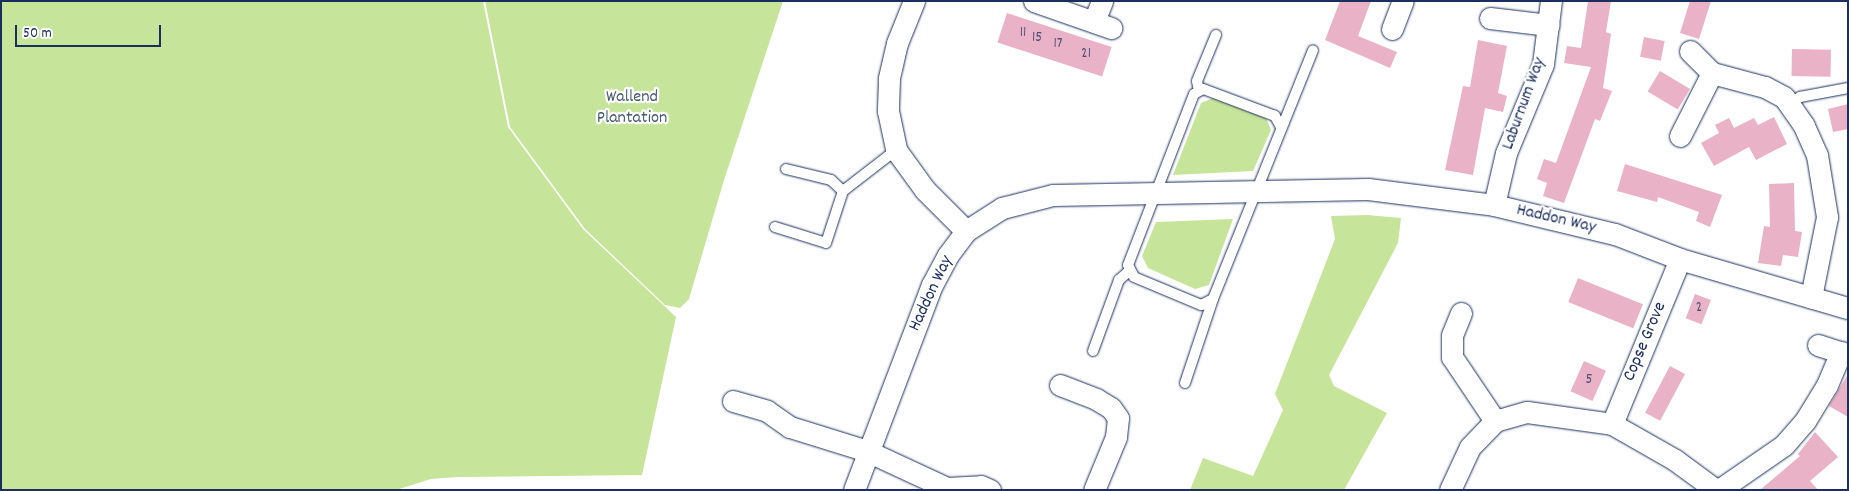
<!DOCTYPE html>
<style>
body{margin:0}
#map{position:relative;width:1849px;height:491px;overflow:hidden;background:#fff;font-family:Dekko,sans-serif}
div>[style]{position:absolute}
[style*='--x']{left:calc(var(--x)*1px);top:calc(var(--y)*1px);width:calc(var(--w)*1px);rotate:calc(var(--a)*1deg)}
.green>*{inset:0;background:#c7e49b}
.building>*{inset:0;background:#e9b2c7;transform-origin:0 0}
.roads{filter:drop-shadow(0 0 1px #1b2f5e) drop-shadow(0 0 1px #1b2f5e)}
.service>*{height:10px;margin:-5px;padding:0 5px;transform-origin:5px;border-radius:5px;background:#fff}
.minor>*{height:21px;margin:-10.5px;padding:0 10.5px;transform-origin:10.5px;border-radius:10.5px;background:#fff}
span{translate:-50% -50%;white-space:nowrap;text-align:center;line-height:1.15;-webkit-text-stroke:4.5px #fff;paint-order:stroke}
.number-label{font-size:15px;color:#4e5078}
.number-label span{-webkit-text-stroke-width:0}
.park-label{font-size:18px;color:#465c6d}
.street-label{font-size:18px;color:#1b2f5e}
.frame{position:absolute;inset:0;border:2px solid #1b2f5e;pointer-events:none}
.scale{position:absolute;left:15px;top:25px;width:146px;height:22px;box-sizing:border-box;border:2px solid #1b2f5e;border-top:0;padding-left:6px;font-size:15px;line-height:18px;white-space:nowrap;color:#1b2f5e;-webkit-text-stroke:4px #fff;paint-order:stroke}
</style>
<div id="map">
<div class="green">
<i style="clip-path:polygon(1px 1px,483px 1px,508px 127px,583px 229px,676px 317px,642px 475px,458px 477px,431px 479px,396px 490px,1px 490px)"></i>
<i style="clip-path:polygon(485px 1px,783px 1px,724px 180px,689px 299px,680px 308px,665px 305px,585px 229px,510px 127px)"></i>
<i style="clip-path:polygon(1213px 98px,1265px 116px,1271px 130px,1253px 171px,1173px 175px,1201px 103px)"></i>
<i style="clip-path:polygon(1367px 215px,1401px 218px,1398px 243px,1329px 375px,1334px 386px,1387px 413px,1344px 490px,1190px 490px,1203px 458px,1253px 476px,1283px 410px,1275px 394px,1335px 239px,1331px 216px)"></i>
<i style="clip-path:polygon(1233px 219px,1209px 285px,1195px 289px,1148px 268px,1142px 256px,1156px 222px)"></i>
</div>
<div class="building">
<i style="clip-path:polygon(1340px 1px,1371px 1px,1358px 36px,1397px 52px,1390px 68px,1325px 40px)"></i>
<i style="clip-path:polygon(1588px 1px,1611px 1px,1606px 32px,1611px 34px,1603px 88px,1612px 91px,1600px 121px,1595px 119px,1564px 203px,1543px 196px,1547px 183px,1537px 179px,1544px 159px,1556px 163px,1591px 67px,1564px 63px,1567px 46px,1581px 48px)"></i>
<i style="clip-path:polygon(1690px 1px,1711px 1px,1699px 39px,1680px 33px)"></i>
<i style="left:1007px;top:13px;width:110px;height:31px;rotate:18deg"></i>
<i style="left:1644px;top:37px;width:21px;height:20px;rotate:11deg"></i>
<i style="clip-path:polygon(1478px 40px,1507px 46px,1498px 93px,1507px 96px,1503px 112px,1485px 108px,1473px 175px,1445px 170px,1463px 86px,1470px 87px)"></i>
<i style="left:1792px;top:49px;width:39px;height:27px;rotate:1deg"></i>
<i style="left:1660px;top:71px;width:35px;height:24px;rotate:31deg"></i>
<i style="clip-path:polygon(1848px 104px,1848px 129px,1833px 132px,1828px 109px)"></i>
<i style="clip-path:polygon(1774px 117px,1787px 144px,1756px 160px,1749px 147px,1714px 166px,1701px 143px,1719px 133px,1715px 125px,1729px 118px,1734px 128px,1754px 118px,1758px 125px)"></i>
<i style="clip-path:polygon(1625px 164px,1722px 195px,1710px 227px,1696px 221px,1699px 212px,1658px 197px,1657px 202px,1617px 191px)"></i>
<i style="clip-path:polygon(1794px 183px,1795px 231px,1802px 232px,1798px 257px,1783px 255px,1781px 266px,1758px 263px,1764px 226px,1770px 227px,1769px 184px)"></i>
<i style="left:1578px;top:278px;width:70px;height:26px;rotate:22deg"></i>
<i style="left:1695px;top:294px;width:17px;height:26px;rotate:21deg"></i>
<i style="left:1584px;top:361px;width:24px;height:33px;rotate:24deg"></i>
<i style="left:1670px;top:366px;width:17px;height:53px;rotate:28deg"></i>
<i style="clip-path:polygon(1848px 374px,1848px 417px,1829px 406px)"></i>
<i style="clip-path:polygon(1815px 432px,1838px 457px,1810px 481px,1818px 490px,1760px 490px,1800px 456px,1798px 454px)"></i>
</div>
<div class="roads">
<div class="service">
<i style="--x:1199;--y:91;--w:10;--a:-101"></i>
<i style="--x:1197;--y:81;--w:50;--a:-67.6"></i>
<i style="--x:1789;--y:105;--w:14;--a:-36"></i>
<i style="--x:1800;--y:97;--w:49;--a:-10.6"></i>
<i style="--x:1281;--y:127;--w:13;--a:-119"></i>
<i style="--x:1275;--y:116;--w:77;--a:-159.4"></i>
<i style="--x:1203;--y:89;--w:10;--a:151"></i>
<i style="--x:1194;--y:94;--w:183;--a:111.1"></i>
<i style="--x:1128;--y:265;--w:13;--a:63"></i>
<i style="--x:1134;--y:277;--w:73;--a:22.7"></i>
<i style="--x:1201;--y:305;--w:13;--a:-27"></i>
<i style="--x:1213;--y:299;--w:268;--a:-68.1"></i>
<i style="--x:786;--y:169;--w:46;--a:13.7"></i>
<i style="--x:831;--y:180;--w:16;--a:43"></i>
<i style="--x:775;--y:227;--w:53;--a:17.4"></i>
<i style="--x:826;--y:243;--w:55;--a:-71.9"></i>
<i style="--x:843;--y:191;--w:67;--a:-37.7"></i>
<i style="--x:1093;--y:351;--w:76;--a:-69.9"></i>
<i style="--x:1119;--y:280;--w:15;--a:-42"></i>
<i style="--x:1185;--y:383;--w:89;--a:-71.6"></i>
</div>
<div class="minor">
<i style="--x:914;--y:1;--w:45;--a:112"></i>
<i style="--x:897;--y:43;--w:37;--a:103"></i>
<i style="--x:889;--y:79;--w:32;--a:92"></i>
<i style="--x:888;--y:111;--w:40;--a:78"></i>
<i style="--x:896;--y:150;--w:49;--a:54.1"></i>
<i style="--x:925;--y:190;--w:58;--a:45"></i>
<i style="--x:1034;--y:1;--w:82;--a:19.3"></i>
<i style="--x:1490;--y:18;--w:59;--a:6.8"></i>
<i style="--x:1094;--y:21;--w:22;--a:-68"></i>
<i style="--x:1392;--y:29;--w:30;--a:-69"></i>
<i style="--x:1690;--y:51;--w:31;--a:45"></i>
<i style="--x:1712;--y:73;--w:55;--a:14.8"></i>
<i style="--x:1765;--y:87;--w:21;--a:28"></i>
<i style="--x:1784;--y:97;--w:35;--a:55"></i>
<i style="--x:1804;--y:126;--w:32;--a:66"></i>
<i style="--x:1817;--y:155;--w:63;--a:80.8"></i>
<i style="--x:1827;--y:217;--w:82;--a:101.3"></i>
<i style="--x:1680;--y:136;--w:71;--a:-63.1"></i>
<i style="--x:1494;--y:205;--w:53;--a:-77"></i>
<i style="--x:1506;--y:153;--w:96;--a:-67.4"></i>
<i style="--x:1543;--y:64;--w:64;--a:-82.8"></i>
<i style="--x:1461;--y:313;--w:24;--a:112"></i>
<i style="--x:1452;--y:335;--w:22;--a:90"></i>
<i style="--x:1452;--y:357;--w:77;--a:56.1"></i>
<i style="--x:1818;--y:345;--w:32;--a:18"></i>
<i style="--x:1060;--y:385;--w:39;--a:21"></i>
<i style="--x:1096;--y:399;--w:17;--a:31"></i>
<i style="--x:1111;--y:408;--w:12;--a:55"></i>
<i style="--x:1118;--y:418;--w:19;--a:96"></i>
<i style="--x:1116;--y:437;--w:57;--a:112.5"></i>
<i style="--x:733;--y:401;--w:35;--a:16"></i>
<i style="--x:767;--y:411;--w:28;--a:35"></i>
<i style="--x:790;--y:427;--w:81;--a:17.3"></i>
<i style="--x:867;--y:451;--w:88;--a:24.8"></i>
<i style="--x:947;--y:488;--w:34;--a:-3"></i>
<i style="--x:981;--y:486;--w:10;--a:24"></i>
<i style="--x:1612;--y:424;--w:178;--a:-67.6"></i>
<i style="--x:854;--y:490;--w:219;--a:-69.2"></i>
<i style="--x:932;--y:285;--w:34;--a:-62"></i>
<i style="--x:948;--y:255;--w:30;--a:-53"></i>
<i style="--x:966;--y:231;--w:43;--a:-32.6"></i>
<i style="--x:1002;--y:208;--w:53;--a:-14.3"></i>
<i style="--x:1053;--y:195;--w:315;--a:-1.1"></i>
<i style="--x:1368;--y:189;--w:127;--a:7.2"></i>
<i style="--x:1494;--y:205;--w:124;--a:13.5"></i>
<i style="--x:1615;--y:234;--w:70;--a:21"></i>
<i style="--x:1680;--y:259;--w:175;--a:16.3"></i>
<i style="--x:1450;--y:490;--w:47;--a:-65.1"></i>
<i style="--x:1470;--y:447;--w:36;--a:-46"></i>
<i style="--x:1495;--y:421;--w:33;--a:-16"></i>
<i style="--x:1527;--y:412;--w:86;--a:8"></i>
<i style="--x:1612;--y:424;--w:73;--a:29.7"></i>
<i style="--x:1675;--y:460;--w:51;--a:36.2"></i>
<i style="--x:1719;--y:490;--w:79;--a:-34.7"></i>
<i style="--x:1784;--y:445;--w:32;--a:-49"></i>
<i style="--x:1805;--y:421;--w:42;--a:-58.6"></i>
<i style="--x:1827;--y:385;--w:36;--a:-67"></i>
</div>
</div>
<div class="number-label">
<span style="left:1023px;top:34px">11</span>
<span style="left:1037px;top:39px">15</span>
<span style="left:1058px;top:45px">17</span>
<span style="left:1086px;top:55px">21</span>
<span style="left:1699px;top:309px">2</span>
<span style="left:1589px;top:381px">5</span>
</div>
<div class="park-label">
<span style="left:632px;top:109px">Wallend<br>Plantation</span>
</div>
<div class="street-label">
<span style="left:1525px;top:104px;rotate:-70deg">Laburnum Way</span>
<span style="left:1556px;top:220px;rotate:13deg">Haddon Way</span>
<span style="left:932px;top:294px;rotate:-65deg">Haddon Way</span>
<span style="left:1646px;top:342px;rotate:-67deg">Copse Grove</span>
</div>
<div class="frame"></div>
<div class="scale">50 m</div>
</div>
